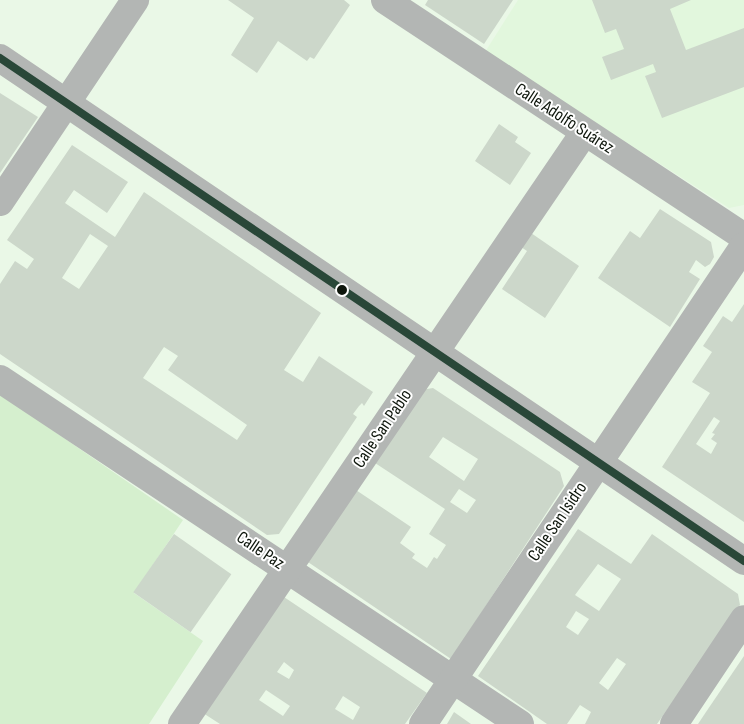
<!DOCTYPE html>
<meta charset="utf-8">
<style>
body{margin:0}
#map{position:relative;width:744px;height:724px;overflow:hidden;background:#eaf8e7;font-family:"Sofia Sans Condensed",sans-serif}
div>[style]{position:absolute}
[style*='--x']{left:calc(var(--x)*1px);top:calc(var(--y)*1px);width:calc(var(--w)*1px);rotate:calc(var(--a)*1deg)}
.built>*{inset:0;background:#e2f7dd}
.green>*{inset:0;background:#d5efce}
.building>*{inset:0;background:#ccd7ca;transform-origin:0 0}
.minor>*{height:28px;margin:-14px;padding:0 14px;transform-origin:14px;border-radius:14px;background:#b3b6b4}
.bus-1>*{height:8px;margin:-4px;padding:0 4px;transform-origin:4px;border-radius:4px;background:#294738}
.dots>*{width:14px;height:14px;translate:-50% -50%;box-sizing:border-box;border:2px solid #fff;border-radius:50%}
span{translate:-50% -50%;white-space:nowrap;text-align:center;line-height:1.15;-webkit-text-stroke:4px #fff;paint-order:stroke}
.street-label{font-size:18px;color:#0d150b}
</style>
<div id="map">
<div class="built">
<i style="clip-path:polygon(518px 0,744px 0,744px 205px,729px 208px,485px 52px)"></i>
</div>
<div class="green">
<i style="clip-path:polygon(0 394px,183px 520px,134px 593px,203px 641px,149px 724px,0 724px)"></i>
</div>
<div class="building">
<i style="clip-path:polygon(228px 0,344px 0,350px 5px,314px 59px,310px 57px,307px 61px,278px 41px,257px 73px,231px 55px,254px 18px)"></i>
<i style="clip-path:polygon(428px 0,513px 0,484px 44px,425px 5px)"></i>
<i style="clip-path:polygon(592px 0,691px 0,670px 9px,686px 50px,744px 28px,744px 87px,662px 118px,645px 76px,656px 72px,653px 64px,611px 80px,602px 57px,624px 49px,616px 29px,605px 33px)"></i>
<i style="clip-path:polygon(0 93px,38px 117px,0 173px)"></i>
<i style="clip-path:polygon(499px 124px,518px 137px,515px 142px,531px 153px,510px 185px,475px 161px)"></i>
<i style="clip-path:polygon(evenodd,72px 145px,128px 182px,107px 213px,74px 190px,65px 203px,115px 237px,144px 192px,321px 313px,284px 370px,303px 382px,319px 356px,373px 392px,364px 406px,362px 403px,359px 406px,353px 414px,357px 417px,279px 534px,267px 535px,0 354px,0 284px,15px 261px,27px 269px,34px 259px,7px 240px,72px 145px,90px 234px,108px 246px,79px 289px,62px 278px,90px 234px,72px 145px,164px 347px,178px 356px,168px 370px,247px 425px,237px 440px,143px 378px,164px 347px)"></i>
<i style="clip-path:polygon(660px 209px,711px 242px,714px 257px,710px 264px,705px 267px,696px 260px,689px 272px,700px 279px,670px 327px,598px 278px,630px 231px,640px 238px)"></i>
<i style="clip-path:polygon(531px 233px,579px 266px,545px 318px,502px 289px,527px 251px,521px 247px)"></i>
<i style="clip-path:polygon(evenodd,744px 304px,744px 522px,662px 467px,710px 393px,692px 382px,712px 352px,703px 346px,723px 316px,732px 322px,744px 304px,714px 417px,720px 421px,712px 433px,715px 434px,711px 439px,717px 443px,711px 454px,696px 444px,714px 417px)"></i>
<i style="clip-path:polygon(evenodd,433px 388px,560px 472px,564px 486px,451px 659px,305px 560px,353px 488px,411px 527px,400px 543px,415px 554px,412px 558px,427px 568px,434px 557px,437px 559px,446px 545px,429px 534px,445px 509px,372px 461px,421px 390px,433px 388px,443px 437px,478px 459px,464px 481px,429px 457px,443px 437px,433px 388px,459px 489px,476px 500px,467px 513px,450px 502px,459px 489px)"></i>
<i style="clip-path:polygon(evenodd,578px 529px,631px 564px,652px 534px,738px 594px,740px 605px,657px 724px,585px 724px,591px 712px,580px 705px,567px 724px,547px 724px,478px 676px,578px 529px,598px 564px,621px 579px,599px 611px,575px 595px,598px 564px,578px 529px,576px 611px,589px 619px,578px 635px,566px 627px,576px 611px,578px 529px,617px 658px,626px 664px,608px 690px,599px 683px,617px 658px)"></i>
<i style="left:174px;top:534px;width:70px;height:71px;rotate:35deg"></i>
<i style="clip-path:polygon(evenodd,281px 595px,427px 693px,405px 724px,220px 724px,203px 713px,281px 595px,284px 662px,294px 670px,289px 679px,277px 672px,284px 662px,281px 595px,266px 690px,290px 706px,283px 716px,259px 700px,266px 690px,281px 595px,343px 696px,360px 707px,353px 720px,335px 709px,343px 696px)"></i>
<i style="clip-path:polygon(744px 656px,744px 724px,698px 724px,706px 712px)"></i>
<i style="clip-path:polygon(454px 712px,471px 724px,447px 724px)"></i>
</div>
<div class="minor">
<i style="--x:385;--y:0;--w:430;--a:33.4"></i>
<i style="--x:0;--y:58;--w:898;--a:34.06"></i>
<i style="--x:0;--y:202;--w:243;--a:-56.2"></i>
<i style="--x:0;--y:379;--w:624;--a:33.56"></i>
<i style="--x:182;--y:724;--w:715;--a:-55.78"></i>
<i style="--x:423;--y:724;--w:576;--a:-56.12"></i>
<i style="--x:674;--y:724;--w:126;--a:-56.3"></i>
</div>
<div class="bus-1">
<i style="--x:0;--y:58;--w:898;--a:34.06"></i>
</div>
<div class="dots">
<i style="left:342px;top:290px;background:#0d150b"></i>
</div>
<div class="street-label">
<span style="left:564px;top:119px;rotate:33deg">Calle Adolfo Suárez</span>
<span style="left:383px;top:429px;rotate:-56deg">Calle San Pablo</span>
<span style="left:558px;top:522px;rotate:-56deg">Calle San Isidro</span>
<span style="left:260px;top:551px;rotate:34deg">Calle Paz</span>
</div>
</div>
